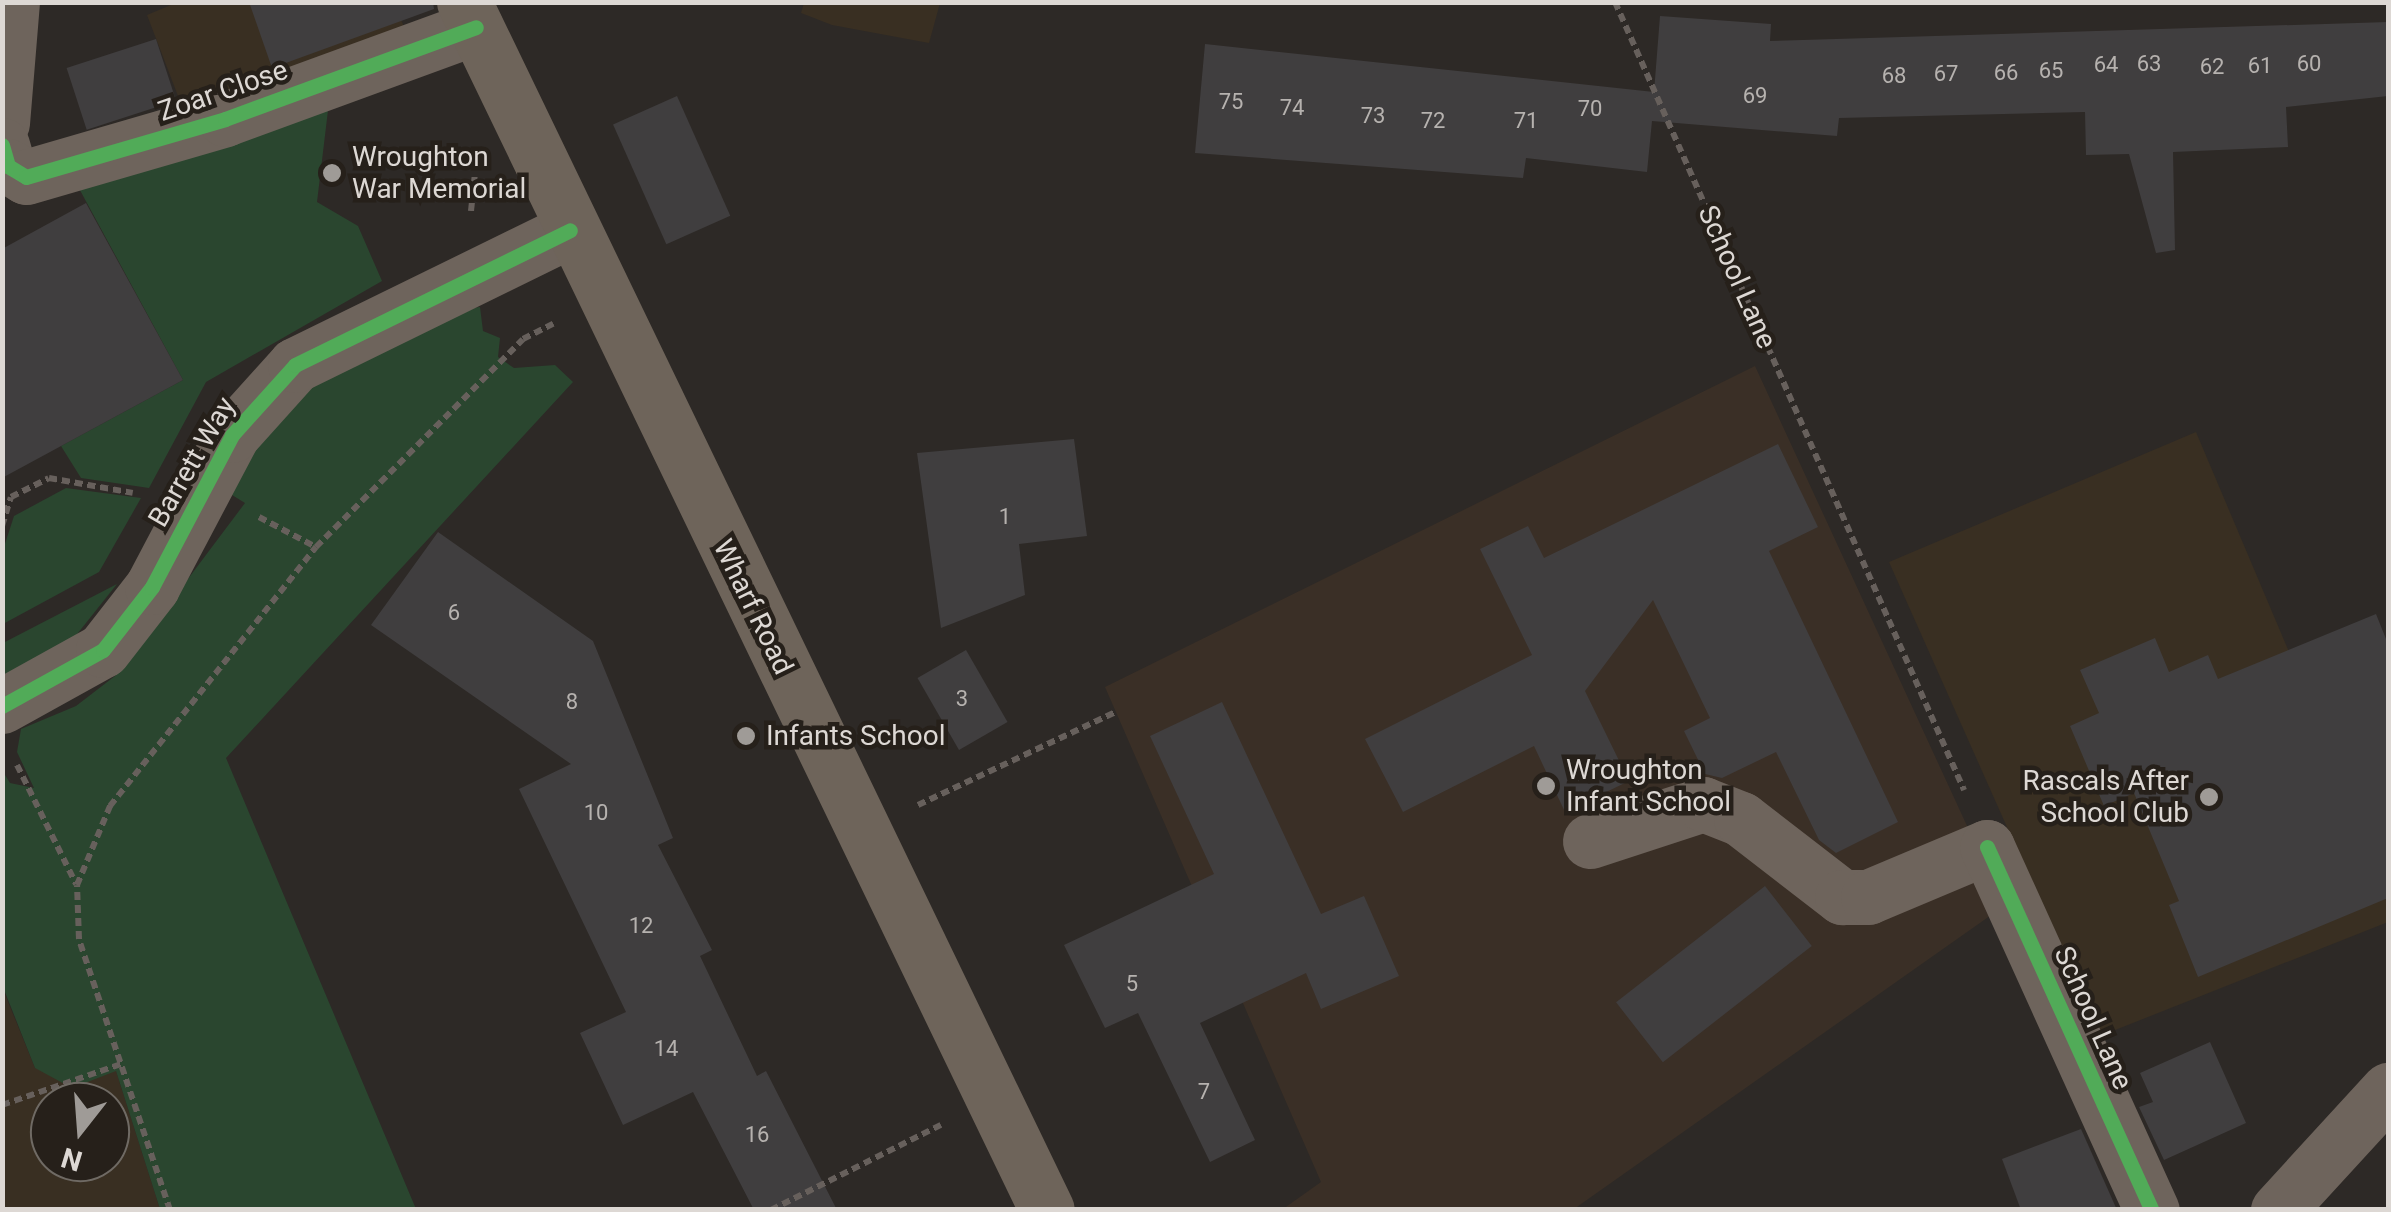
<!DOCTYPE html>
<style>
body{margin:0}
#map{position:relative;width:2391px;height:1212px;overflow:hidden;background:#2d2926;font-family:Roboto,sans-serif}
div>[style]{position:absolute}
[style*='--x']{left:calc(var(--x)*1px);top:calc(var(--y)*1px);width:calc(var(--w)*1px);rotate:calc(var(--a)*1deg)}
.commercial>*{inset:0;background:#392f22}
.built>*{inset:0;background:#3a2f26}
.green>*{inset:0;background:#2a462f}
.building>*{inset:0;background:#403e3f;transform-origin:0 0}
.path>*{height:6px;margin-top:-3px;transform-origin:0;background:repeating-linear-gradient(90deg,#67605c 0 8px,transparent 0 13px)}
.minor>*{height:55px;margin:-27.5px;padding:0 27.5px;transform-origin:27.5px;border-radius:27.5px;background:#6e645c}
.major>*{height:55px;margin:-27.5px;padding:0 27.5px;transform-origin:27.5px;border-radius:27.5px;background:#6e645a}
.cycleway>*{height:15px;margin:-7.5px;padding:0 7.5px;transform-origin:7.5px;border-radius:7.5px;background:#51ab58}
.dots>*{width:28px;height:28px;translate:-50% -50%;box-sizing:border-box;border:5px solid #26201a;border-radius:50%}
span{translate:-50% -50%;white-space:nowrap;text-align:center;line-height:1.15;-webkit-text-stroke:9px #26201a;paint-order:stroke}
.number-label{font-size:22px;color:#b6b2af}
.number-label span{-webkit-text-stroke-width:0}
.street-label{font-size:28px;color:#ddd8d4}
.poi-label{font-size:28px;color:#ddd8d4}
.left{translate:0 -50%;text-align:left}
.right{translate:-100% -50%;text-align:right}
.frame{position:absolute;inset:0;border:5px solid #ddd8d4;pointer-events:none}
.north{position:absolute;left:30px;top:1082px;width:100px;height:100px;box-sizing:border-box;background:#26201a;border:2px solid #6f6a64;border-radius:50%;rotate:197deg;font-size:28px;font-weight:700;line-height:40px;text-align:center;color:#ddd8d4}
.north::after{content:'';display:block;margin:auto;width:35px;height:45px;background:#9f9b97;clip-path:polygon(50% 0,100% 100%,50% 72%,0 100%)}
</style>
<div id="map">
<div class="commercial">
<i style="clip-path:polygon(178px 2px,394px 3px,407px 34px,183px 109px,147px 15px)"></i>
<i style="clip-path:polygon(804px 3px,804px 2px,940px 3px,929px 43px,832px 25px,801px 13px)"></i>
<i style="clip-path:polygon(2196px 432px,2388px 886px,2388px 922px,2100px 1036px,1889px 562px)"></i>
<i style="clip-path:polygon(evenodd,2px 987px,35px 1068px,116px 1071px,160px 1209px,3px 1209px,2px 987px,50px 1102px,110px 1102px,110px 1162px,50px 1162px,50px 1102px)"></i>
</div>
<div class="built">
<i style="clip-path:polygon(1755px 366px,2004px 906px,1574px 1209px,1283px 1209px,1321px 1182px,1105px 687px)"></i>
</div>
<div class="green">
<i style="clip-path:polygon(329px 102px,317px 202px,358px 226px,382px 281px,206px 382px,149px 488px,81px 478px,61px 446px,183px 380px,75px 181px)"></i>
<i style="clip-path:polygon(480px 307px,483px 331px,500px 338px,498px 357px,514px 368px,555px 365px,573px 382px,226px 758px,416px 1209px,160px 1209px,116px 1071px,72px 1088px,35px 1068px,3px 987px,2px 770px,10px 783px,34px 788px,17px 752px,21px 729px,76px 706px,115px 676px,245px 503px,224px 490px,291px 395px,450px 311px)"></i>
<i style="clip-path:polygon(66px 488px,141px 498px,99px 572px,3px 624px,3px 550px,14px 516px)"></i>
<i style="clip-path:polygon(117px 584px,74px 638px,3px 679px,3px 643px)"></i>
</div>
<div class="building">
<i style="clip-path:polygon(249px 2px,433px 2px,434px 9px,272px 68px)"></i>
<i style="clip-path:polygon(1660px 16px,1771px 24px,1770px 41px,2388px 22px,2388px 96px,2286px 107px,2288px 147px,2173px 152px,2175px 250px,2156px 253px,2129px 154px,2086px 155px,2085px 112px,1839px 118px,1837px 136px,1652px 121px,1647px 172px,1526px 158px,1523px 178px,1195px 153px,1205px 44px,1654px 92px)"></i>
<i style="left:156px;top:39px;width:65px;height:94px;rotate:72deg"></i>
<i style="left:677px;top:96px;width:131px;height:70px;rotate:66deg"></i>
<i style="clip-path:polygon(86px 203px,183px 380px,2px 478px,2px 249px)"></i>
<i style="clip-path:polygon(1074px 439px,1087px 536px,1019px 544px,1025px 595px,941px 628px,917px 453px)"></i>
<i style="clip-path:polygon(1778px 444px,1818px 527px,1769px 551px,1898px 822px,1836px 853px,1819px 840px,1776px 752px,1722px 778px,1705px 774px,1684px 731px,1710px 718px,1653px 600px,1585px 691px,1629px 781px,1565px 812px,1534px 746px,1403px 812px,1365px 739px,1532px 655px,1480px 549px,1528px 526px,1544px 558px)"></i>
<i style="clip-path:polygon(438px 532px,593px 641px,673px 838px,658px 845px,712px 950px,700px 956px,757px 1076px,766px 1071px,837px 1210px,754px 1210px,693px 1092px,623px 1125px,580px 1033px,626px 1012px,519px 789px,571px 764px,371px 625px)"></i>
<i style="clip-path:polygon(2376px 614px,2388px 644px,2388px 898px,2198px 977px,2169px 905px,2179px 901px,2134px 793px,2104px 806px,2070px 726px,2099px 713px,2080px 670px,2155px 638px,2169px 672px,2208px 655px,2218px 679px)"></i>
<i style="left:966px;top:650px;width:83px;height:56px;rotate:60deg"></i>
<i style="clip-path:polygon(1222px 702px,1321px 914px,1364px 896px,1399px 976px,1321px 1009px,1306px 973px,1200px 1023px,1255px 1140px,1210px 1162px,1138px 1013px,1105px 1028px,1064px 945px,1214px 874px,1150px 736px)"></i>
<i style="left:1765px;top:886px;width:76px;height:189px;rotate:52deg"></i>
<i style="clip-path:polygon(2210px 1042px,2246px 1123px,2164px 1160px,2139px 1107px,2153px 1102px,2140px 1073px)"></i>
<i style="clip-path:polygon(2081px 1129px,2117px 1210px,2021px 1210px,2002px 1159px)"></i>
</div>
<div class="path">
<i style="--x:1615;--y:2;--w:862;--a:66.11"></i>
<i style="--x:471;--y:211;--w:36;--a:-84"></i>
<i style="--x:259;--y:517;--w:64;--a:27.8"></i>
<i style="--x:2;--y:526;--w:30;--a:-73"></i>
<i style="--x:11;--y:497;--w:42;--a:-26.6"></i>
<i style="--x:49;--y:478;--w:85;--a:10.1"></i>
<i style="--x:17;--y:765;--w:133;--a:63.6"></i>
<i style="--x:918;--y:805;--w:219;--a:-25.2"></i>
<i style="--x:2;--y:1105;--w:126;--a:-19"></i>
<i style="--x:170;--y:1210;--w:286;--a:-108.6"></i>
<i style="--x:79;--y:939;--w:54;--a:-92.1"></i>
<i style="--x:77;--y:885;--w:86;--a:-67.3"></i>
<i style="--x:110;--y:806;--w:331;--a:-51.5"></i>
<i style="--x:316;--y:547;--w:293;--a:-45.1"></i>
<i style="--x:523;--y:339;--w:34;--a:-27"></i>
<i style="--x:771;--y:1210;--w:190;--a:-26.6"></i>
</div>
<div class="minor">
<i style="--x:2;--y:123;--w:121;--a:-85.3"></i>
<i style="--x:2;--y:145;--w:22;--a:74"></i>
<i style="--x:8;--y:166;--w:21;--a:31"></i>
<i style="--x:26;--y:177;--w:207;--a:-16.2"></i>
<i style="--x:225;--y:119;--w:267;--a:-20.1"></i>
<i style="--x:2;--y:706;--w:115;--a:-29"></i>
<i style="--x:103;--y:650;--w:80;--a:-52.1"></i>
<i style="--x:152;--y:587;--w:172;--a:-62.2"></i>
<i style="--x:232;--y:435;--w:94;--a:-48"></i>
<i style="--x:295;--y:365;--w:306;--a:-26.1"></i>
<i style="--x:1590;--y:841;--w:119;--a:-18.1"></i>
<i style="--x:1703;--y:804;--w:41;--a:21.5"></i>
<i style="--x:1741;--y:819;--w:128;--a:37.7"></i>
<i style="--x:1842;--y:897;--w:26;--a:0"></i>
<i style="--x:1868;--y:897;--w:129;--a:-22.8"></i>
<i style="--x:1987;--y:847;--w:399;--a:65.6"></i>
<i style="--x:2278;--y:1210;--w:163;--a:-47.5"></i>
</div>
<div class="major">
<i style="--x:464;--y:2;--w:1341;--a:64.24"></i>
</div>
<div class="cycleway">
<i style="--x:2;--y:145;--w:22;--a:74"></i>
<i style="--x:8;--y:166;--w:21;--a:31"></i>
<i style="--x:26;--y:177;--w:207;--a:-16.2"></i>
<i style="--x:225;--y:119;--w:267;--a:-20.1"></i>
<i style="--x:2;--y:706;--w:115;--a:-29"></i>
<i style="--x:103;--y:650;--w:80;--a:-52.1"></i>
<i style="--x:152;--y:587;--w:172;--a:-62.2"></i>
<i style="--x:232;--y:435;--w:94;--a:-48"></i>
<i style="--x:295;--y:365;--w:306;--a:-26.1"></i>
<i style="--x:1987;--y:847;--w:399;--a:65.6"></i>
</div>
<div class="dots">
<i style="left:332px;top:173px;background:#9f9b97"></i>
<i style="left:746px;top:736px;background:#9f9b97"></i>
<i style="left:1546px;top:786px;background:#9f9b97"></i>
<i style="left:2209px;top:797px;background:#9f9b97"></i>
</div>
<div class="number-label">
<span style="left:2149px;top:64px">63</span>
<span style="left:2309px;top:64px">60</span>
<span style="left:2106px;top:65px">64</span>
<span style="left:2260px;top:66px">61</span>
<span style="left:2212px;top:67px">62</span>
<span style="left:2051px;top:71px">65</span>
<span style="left:2006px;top:73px">66</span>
<span style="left:1946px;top:74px">67</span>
<span style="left:1894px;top:76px">68</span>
<span style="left:1755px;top:96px">69</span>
<span style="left:1231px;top:102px">75</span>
<span style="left:1292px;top:108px">74</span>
<span style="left:1590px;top:109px">70</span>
<span style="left:1373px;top:116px">73</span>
<span style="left:1433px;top:121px">72</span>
<span style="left:1526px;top:121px">71</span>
<span style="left:1005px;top:517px">1</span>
<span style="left:454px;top:613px">6</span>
<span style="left:962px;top:699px">3</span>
<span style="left:572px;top:702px">8</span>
<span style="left:596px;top:813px">10</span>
<span style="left:641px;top:926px">12</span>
<span style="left:1132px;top:984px">5</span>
<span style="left:666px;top:1049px">14</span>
<span style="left:1204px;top:1092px">7</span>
<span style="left:757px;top:1135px">16</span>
</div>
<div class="street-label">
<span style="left:223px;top:91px;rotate:-19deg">Zoar Close</span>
<span style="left:1737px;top:277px;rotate:66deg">School Lane</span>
<span style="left:192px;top:462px;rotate:-60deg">Barrett Way</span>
<span style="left:753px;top:607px;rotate:64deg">Wharf Road</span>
<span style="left:2093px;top:1018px;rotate:66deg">School Lane</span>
</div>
<div class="poi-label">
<span class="left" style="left:352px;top:173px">Wroughton<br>War Memorial</span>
<span class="left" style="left:766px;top:736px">Infants School</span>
<span class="left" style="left:1566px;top:786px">Wroughton<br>Infant School</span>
<span class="right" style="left:2189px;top:797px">Rascals After<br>School Club</span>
</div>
<div class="frame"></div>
<div class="north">N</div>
</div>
